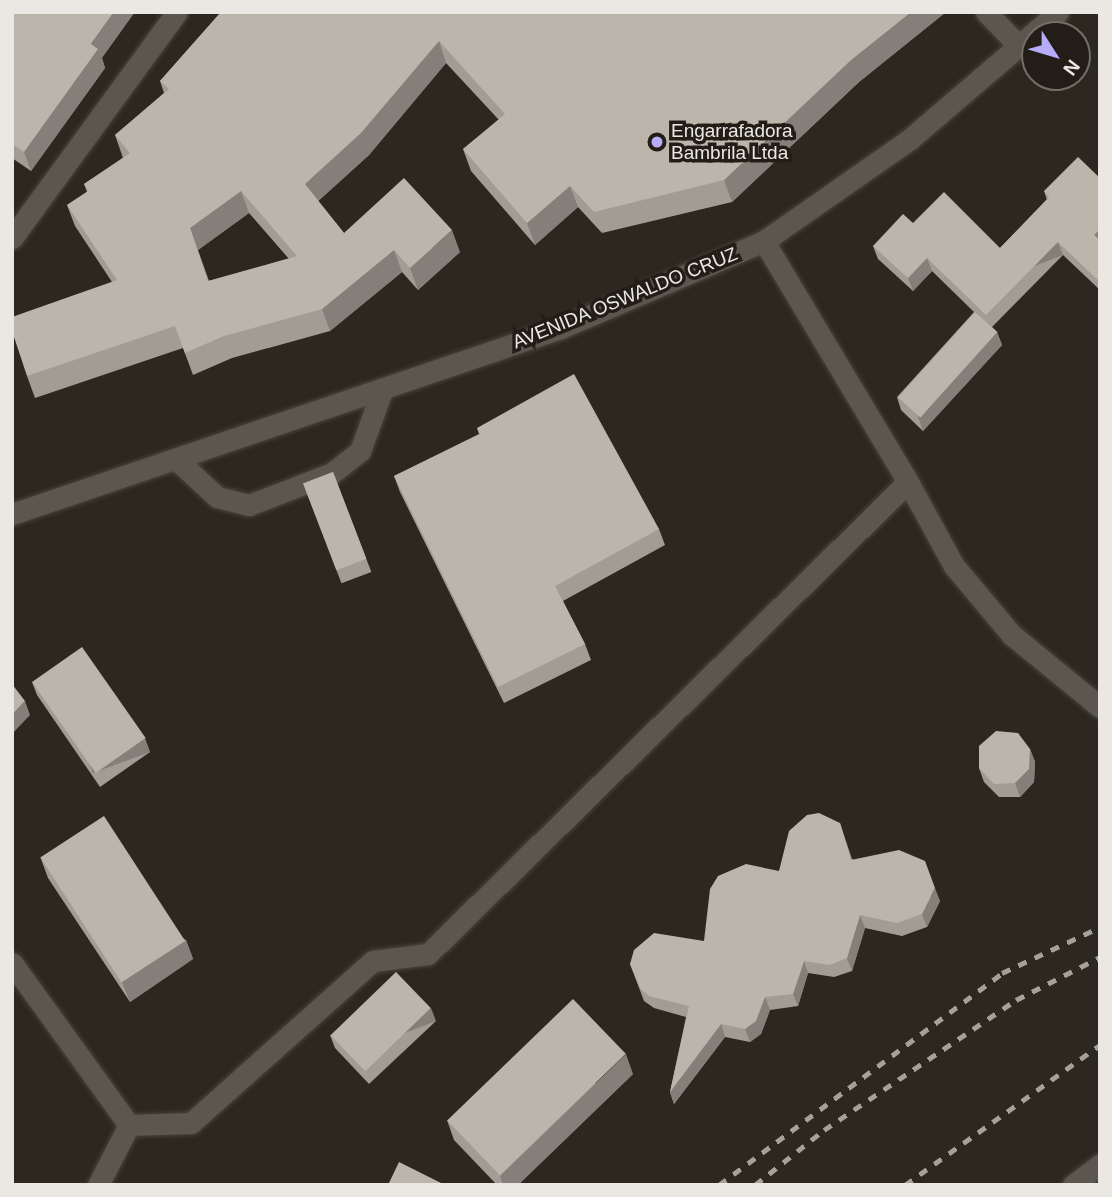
<!DOCTYPE html>
<style>
body{margin:0}
#map{position:relative;width:1112px;height:1197px;overflow:hidden;background:#2c271f;font-family:Helvetica,sans-serif}
div>[style]{position:absolute}
[style*='--x']{left:calc(var(--x)*1px);top:calc(var(--y)*1px);width:calc(var(--w)*1px);rotate:calc(var(--a)*1deg)}
.roads{filter:drop-shadow(0 0 2px #48443d) drop-shadow(0 0 2px #48443d)}
.minor>*{height:21px;margin:-10.5px;padding:0 10.5px;transform-origin:10.5px;border-radius:10.5px;background:#5c574e}
.rail>*{height:5px;margin-top:-2.5px;transform-origin:0;background:repeating-linear-gradient(90deg,#a4a09a 0 9px,transparent 0 18px)}
.wall>*{inset:0;background:#a29c94;transform-origin:0 0}
.shaded-wall>*{inset:0;background:#847f78;transform-origin:0 0}
.building>*{inset:0;background:#bcb5ac;transform-origin:0 0}
.dots>*{width:19px;height:19px;translate:-50% -50%;box-sizing:border-box;border:4px solid #221d16;border-radius:50%}
span{translate:-50% -50%;white-space:nowrap;text-align:center;line-height:1.15;-webkit-text-stroke:7px #221d16;paint-order:stroke}
.poi-label{font-size:19px;color:#ebe8e3}
.left{translate:0 -50%;text-align:left}
.street-label{font-size:19px;color:#ebe8e3}
.frame{position:absolute;inset:0;border:14px solid #ebe8e3;pointer-events:none}
.north{position:absolute;left:1021px;top:21px;width:70px;height:70px;box-sizing:border-box;background:#221d16;border:2px solid #726e68;border-radius:50%;rotate:127deg;font-size:19px;font-weight:700;line-height:28px;text-align:center;color:#ebe8e3}
.north::after{content:'';display:block;margin:auto;width:24px;height:32px;background:#b6acf8;clip-path:polygon(50% 0,100% 100%,50% 72%,0 100%)}
</style>
<div id="map">
<div class="roads">
<div class="minor">
<i style="--x:986;--y:12;--w:47;--a:45.9"></i>
<i style="--x:12;--y:238;--w:280;--a:-53.9"></i>
<i style="--x:178;--y:461;--w:53;--a:42.7"></i>
<i style="--x:217;--y:497;--w:33;--a:14"></i>
<i style="--x:249;--y:505;--w:89;--a:-21.1"></i>
<i style="--x:332;--y:473;--w:36;--a:-38"></i>
<i style="--x:360;--y:451;--w:64;--a:-69.9"></i>
<i style="--x:908;--y:482;--w:96;--a:61.3"></i>
<i style="--x:954;--y:566;--w:90;--a:50"></i>
<i style="--x:1012;--y:635;--w:114;--a:39.3"></i>
<i style="--x:12;--y:514;--w:580;--a:-18.72"></i>
<i style="--x:561;--y:328;--w:221;--a:-23.2"></i>
<i style="--x:764;--y:241;--w:178;--a:-34.9"></i>
<i style="--x:910;--y:139;--w:195;--a:-40.6"></i>
<i style="--x:12;--y:963;--w:200;--a:54.2"></i>
<i style="--x:129;--y:1125;--w:62;--a:-1.8"></i>
<i style="--x:191;--y:1123;--w:244;--a:-41.7"></i>
<i style="--x:373;--y:961;--w:55;--a:-7.3"></i>
<i style="--x:428;--y:954;--w:673;--a:-44.52"></i>
<i style="--x:908;--y:482;--w:281;--a:-120.9"></i>
<i style="--x:98;--y:1185;--w:68;--a:-62.7"></i>
<i style="--x:1073;--y:1185;--w:34;--a:-37"></i>
</div>
</div>
<div class="rail">
<i style="--x:719;--y:1185;--w:354;--a:-36.8"></i>
<i style="--x:1002;--y:973;--w:108;--a:-25.1"></i>
<i style="--x:755;--y:1185;--w:88;--a:-38.6"></i>
<i style="--x:824;--y:1130;--w:232;--a:-34.1"></i>
<i style="--x:1016;--y:1000;--w:94;--a:-27.1"></i>
<i style="--x:905;--y:1185;--w:240;--a:-35.7"></i>
</div>
<div class="wall">
<i style="clip-path:polygon(12px 12px,102px 58px,105px 68px,31px 171px,12px 158px)"></i>
<i style="clip-path:polygon(evenodd,221px 12px,946px 12px,859px 82px,732px 202px,602px 233px,578px 207px,535px 245px,471px 171px,463px 149px,499px 120px,446px 63px,369px 155px,318px 201px,344px 233px,460px 252px,418px 290px,402px 272px,330px 331px,232px 358px,193px 375px,183px 348px,35px 398px,27px 376px,112px 282px,75px 226px,67px 205px,87px 192px,84px 184px,123px 158px,115px 135px,164px 93px,160px 81px,221px 12px,249px 213px,289px 259px,209px 281px,198px 250px,249px 213px)"></i>
<i style="clip-path:polygon(1100px 178px,1100px 290px,1063px 255px,992px 327px,997px 332px,1002px 345px,923px 431px,901px 410px,897px 397px,974px 312px,932px 271px,913px 291px,878px 259px,873px 246px,913px 223px,1000px 248px,1047px 200px,1044px 191px)"></i>
<i style="clip-path:polygon(477px 428px,659px 529px,665px 545px,563px 601px,585px 644px,591px 660px,504px 703px,400px 492px,394px 476px,479px 434px)"></i>
<i style="left:333px;top:472px;width:107px;height:32px;rotate:69deg"></i>
<i style="clip-path:polygon(32px 682px,150px 752px,100px 787px,37px 695px)"></i>
<i style="clip-path:polygon(1030px 749px,1035px 762px,1034px 782px,1020px 797px,999px 797px,984px 782px,979px 768px)"></i>
<i style="clip-path:polygon(840px 823px,852px 859px,940px 901px,927px 927px,902px 936px,865px 928px,852px 971px,834px 977px,808px 973px,798px 1006px,770px 1010px,761px 1034px,750px 1042px,725px 1037px,674px 1104px,670px 1092px,686px 1017px,654px 1008px,644px 1001px,630px 964px,704px 941px,779px 871px)"></i>
<i style="clip-path:polygon(41px 859px,186px 940px,193px 959px,130px 1002px,48px 878px)"></i>
<i style="clip-path:polygon(436px 1021px,369px 1084px,335px 1048px,330px 1035px)"></i>
<i style="clip-path:polygon(633px 1074px,518px 1185px,497px 1185px,454px 1140px,447px 1120px)"></i>
</div>
<div class="shaded-wall">
<i style="clip-path:polygon(114px 12px,135px 12px,102px 58px,105px 68px,31px 171px,24px 152px,91px 44px)"></i>
<i style="clip-path:polygon(911px 12px,946px 12px,859px 82px,732px 202px,724px 180px,851px 60px)"></i>
<i style="clip-path:polygon(439px 41px,446px 63px,369px 155px,313px 206px,305px 184px)"></i>
<i style="clip-path:polygon(570px 186px,578px 207px,535px 245px,527px 223px)"></i>
<i style="clip-path:polygon(241px 191px,249px 213px,198px 250px,190px 228px)"></i>
<i style="clip-path:polygon(1100px 229px,1100px 247px,1094px 235px)"></i>
<i style="clip-path:polygon(452px 230px,460px 252px,418px 290px,410px 268px)"></i>
<i style="left:1058px;top:242px;width:14px;height:103px;rotate:69deg"></i>
<i style="clip-path:polygon(394px 250px,402px 272px,330px 331px,322px 309px)"></i>
<i style="clip-path:polygon(927px 258px,932px 271px,913px 291px,908px 278px)"></i>
<i style="clip-path:polygon(997px 332px,1002px 345px,923px 431px,918px 417px)"></i>
<i style="clip-path:polygon(25px 701px,30px 715px,12px 734px,12px 715px)"></i>
<i style="left:145px;top:738px;width:15px;height:61px;rotate:70deg"></i>
<i style="clip-path:polygon(1030px 749px,1035px 762px,1034px 782px,1020px 797px,1015px 783px)"></i>
<i style="clip-path:polygon(935px 888px,940px 901px,927px 927px,922px 914px)"></i>
<i style="clip-path:polygon(860px 915px,865px 928px,852px 971px,847px 958px)"></i>
<i style="clip-path:polygon(186px 940px,193px 959px,130px 1002px,122px 982px)"></i>
<i style="clip-path:polygon(804px 961px,808px 973px,798px 1006px,793px 994px)"></i>
<i style="clip-path:polygon(765px 997px,770px 1010px,761px 1034px,750px 1042px,745px 1029px)"></i>
<i style="left:431px;top:1008px;width:14px;height:92px;rotate:69deg"></i>
<i style="clip-path:polygon(721px 1024px,725px 1037px,674px 1104px,670px 1092px)"></i>
<i style="clip-path:polygon(626px 1054px,633px 1074px,518px 1185px,503px 1185px,500px 1176px)"></i>
</div>
<div class="building">
<i style="clip-path:polygon(12px 12px,114px 12px,91px 44px,98px 49px,24px 152px,12px 144px)"></i>
<i style="clip-path:polygon(evenodd,221px 12px,911px 12px,851px 60px,724px 180px,594px 212px,570px 186px,527px 223px,463px 149px,505px 114px,439px 41px,361px 133px,305px 184px,344px 233px,404px 178px,452px 230px,410px 268px,394px 250px,322px 309px,224px 336px,185px 353px,175px 326px,27px 376px,12px 331px,12px 317px,117px 280px,67px 205px,88px 191px,84px 184px,130px 153px,115px 135px,169px 89px,160px 81px,221px 12px,241px 191px,297px 256px,208px 281px,190px 228px,241px 191px)"></i>
<i style="clip-path:polygon(1078px 157px,1100px 178px,1100px 229px,1094px 235px,1100px 240px,1100px 282px,1058px 242px,986px 315px,927px 258px,908px 278px,873px 246px,903px 214px,913px 223px,944px 192px,1000px 248px,1049px 197px,1044px 191px)"></i>
<i style="left:975px;top:312px;width:30px;height:115px;rotate:42deg"></i>
<i style="clip-path:polygon(574px 374px,659px 529px,555px 586px,585px 644px,498px 687px,394px 476px,480px 434px,477px 428px)"></i>
<i style="left:333px;top:472px;width:93px;height:32px;rotate:69deg"></i>
<i style="left:82px;top:647px;width:111px;height:61px;rotate:55deg"></i>
<i style="clip-path:polygon(12px 684px,25px 701px,12px 715px)"></i>
<i style="clip-path:polygon(996px 731px,1018px 733px,1030px 749px,1029px 769px,1015px 783px,994px 784px,979px 768px,979px 746px)"></i>
<i style="clip-path:polygon(819px 813px,840px 823px,851px 860px,899px 850px,925px 861px,935px 888px,922px 914px,897px 923px,860px 915px,847px 958px,830px 965px,804px 961px,793px 994px,765px 997px,756px 1021px,745px 1029px,721px 1024px,670px 1092px,689px 1006px,649px 996px,640px 988px,630px 964px,634px 950px,654px 933px,704px 941px,710px 889px,718px 876px,746px 864px,779px 871px,789px 831px,807px 815px)"></i>
<i style="left:104px;top:816px;width:149px;height:76px;rotate:57deg"></i>
<i style="left:396px;top:972px;width:50px;height:91px;rotate:46deg"></i>
<i style="left:573px;top:999px;width:76px;height:175px;rotate:46deg"></i>
<i style="clip-path:polygon(399px 1162px,445px 1185px,388px 1185px)"></i>
</div>
<div class="dots">
<i style="left:657px;top:142px;background:#b6acf8"></i>
</div>
<div class="poi-label">
<span class="left" style="left:671px;top:142px">Engarrafadora<br>Bambrila Ltda</span>
</div>
<div class="street-label">
<span style="left:625px;top:298px;rotate:-22deg">AVENIDA OSWALDO CRUZ</span>
</div>
<div class="frame"></div>
<div class="north">N</div>
</div>
